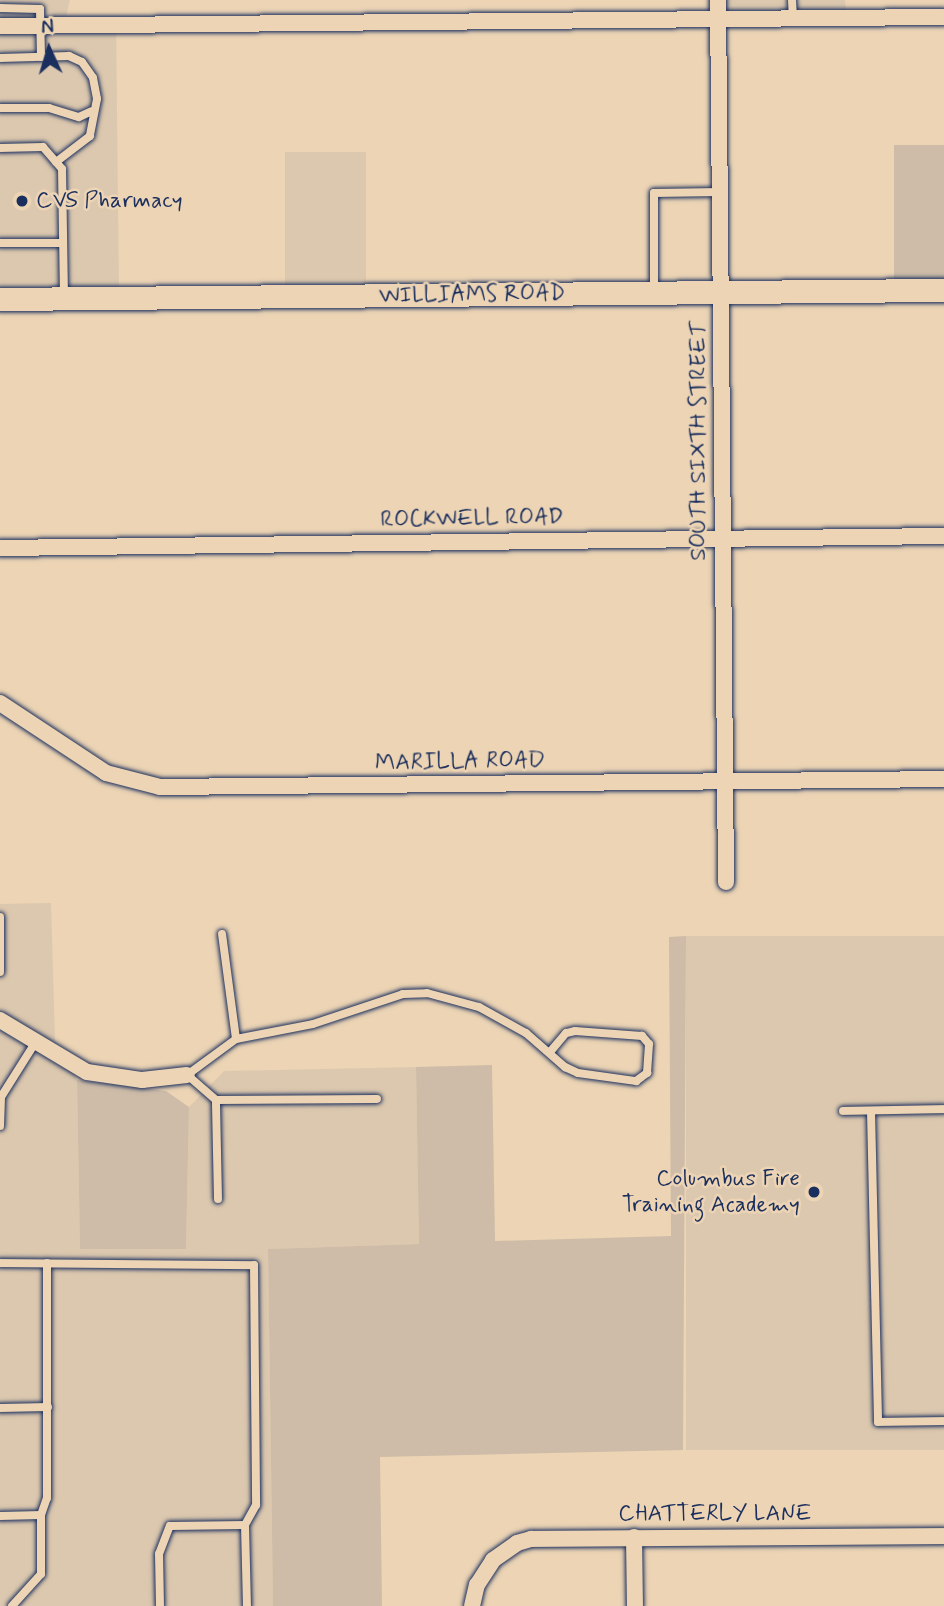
<!DOCTYPE html>
<style>
body{margin:0}
#map{position:relative;width:944px;height:1606px;overflow:hidden;background:#ecd4b4;font-family:Mynerve,sans-serif}
div>[style]{position:absolute}
[style*='--x']{left:calc(var(--x)*1px);top:calc(var(--y)*1px);width:calc(var(--w)*1px);rotate:calc(var(--a)*1deg)}
.built>*{inset:0;background:#dcc8ae;transform-origin:0 0}
.green>*{inset:0;background:#cebca8;transform-origin:0 0}
.roads{filter:drop-shadow(0 0 2px #1b2f5e) drop-shadow(0 0 2px #1b2f5e)}
.lane>*{height:8px;margin:-4px;padding:0 4px;transform-origin:4px;border-radius:4px;background:#ecd4b4}
.street>*{height:16px;margin:-8px;padding:0 8px;transform-origin:8px;border-radius:8px;background:#ecd4b4}
.secondary>*{height:23px;margin:-11.5px;padding:0 11.5px;transform-origin:11.5px;border-radius:11.5px;background:#ecd4b4}
.dots>*{width:19px;height:19px;translate:-50% -50%;box-sizing:border-box;border:4px solid #ecd4b4;border-radius:50%}
span{translate:-50% -50%;white-space:nowrap;text-align:center;line-height:1.15;-webkit-text-stroke:5px #ecd4b4;paint-order:stroke}
.poi-label{font-size:23px;color:#1b2f5e}
.left{translate:0 -50%;text-align:left}
.right{translate:-100% -50%;text-align:right}
.street-label{font-size:23px;color:#1b2f5e}
.north{position:absolute;left:14px;top:14px;width:70px;height:70px;-webkit-text-stroke:5px #ecd4b4;paint-order:stroke;rotate:356deg;font-size:19px;font-weight:700;line-height:28px;text-align:center;color:#1b2f5e}
.north::after{content:'';display:block;margin:auto;width:24px;height:32px;background:#1b2f5e;clip-path:polygon(50% 0,100% 100%,50% 72%,0 100%)}
</style>
<div id="map">
<div class="built">
<i style="clip-path:polygon(0 0,70px 0,65px 21px,116px 22px,119px 294px,0 295px)"></i>
<i style="clip-path:polygon(724px 0,845px 0,846px 12px,724px 14px)"></i>
<i style="left:366px;top:152px;width:137px;height:81px;rotate:90deg"></i>
<i style="clip-path:polygon(51px 903px,55px 1041px,77px 1080px,80px 1249px,186px 1249px,189px 1107px,224px 1071px,416px 1067px,419px 1244px,268px 1249px,273px 1606px,0 1606px,0 904px)"></i>
<i style="left:686px;top:936px;width:258px;height:514px"></i>
</div>
<div class="green">
<i style="left:944px;top:145px;width:135px;height:50px;rotate:90deg"></i>
<i style="clip-path:polygon(686px 936px,683px 1450px,380px 1457px,382px 1606px,273px 1606px,268px 1249px,419px 1244px,416px 1067px,492px 1065px,495px 1241px,671px 1236px,669px 937px)"></i>
<i style="clip-path:polygon(77px 1080px,166px 1091px,189px 1107px,186px 1249px,80px 1249px)"></i>
</div>
<div class="roads">
<div class="lane">
<i style="--x:792;--y:0;--w:20;--a:87"></i>
<i style="--x:0;--y:8;--w:40;--a:1.4"></i>
<i style="--x:40;--y:9;--w:48;--a:88.8"></i>
<i style="--x:0;--y:58;--w:69;--a:-1.7"></i>
<i style="--x:69;--y:56;--w:14;--a:25"></i>
<i style="--x:82;--y:62;--w:19;--a:55"></i>
<i style="--x:93;--y:78;--w:21;--a:79"></i>
<i style="--x:97;--y:99;--w:38;--a:101"></i>
<i style="--x:90;--y:136;--w:43;--a:142.6"></i>
<i style="--x:0;--y:108;--w:49;--a:0"></i>
<i style="--x:49;--y:108;--w:31;--a:17"></i>
<i style="--x:79;--y:117;--w:14;--a:-25"></i>
<i style="--x:0;--y:148;--w:43;--a:-1.3"></i>
<i style="--x:43;--y:147;--w:29;--a:49"></i>
<i style="--x:62;--y:169;--w:126;--a:89.1"></i>
<i style="--x:0;--y:243;--w:63;--a:0"></i>
<i style="--x:654;--y:292;--w:99;--a:-90"></i>
<i style="--x:654;--y:193;--w:66;--a:-0.9"></i>
<i style="--x:0;--y:917;--w:55;--a:90"></i>
<i style="--x:222;--y:934;--w:106;--a:82.4"></i>
<i style="--x:216;--y:1100;--w:38;--a:-139"></i>
<i style="--x:187;--y:1075;--w:61;--a:-36.3"></i>
<i style="--x:236;--y:1039;--w:78;--a:-11"></i>
<i style="--x:313;--y:1024;--w:95;--a:-18.4"></i>
<i style="--x:403;--y:994;--w:24;--a:-2"></i>
<i style="--x:427;--y:993;--w:54;--a:15.1"></i>
<i style="--x:479;--y:1007;--w:54;--a:29"></i>
<i style="--x:526;--y:1033;--w:52;--a:41.1"></i>
<i style="--x:565;--y:1067;--w:14;--a:25"></i>
<i style="--x:578;--y:1073;--w:59;--a:7.9"></i>
<i style="--x:636;--y:1081;--w:14;--a:-36"></i>
<i style="--x:647;--y:1073;--w:29;--a:-86"></i>
<i style="--x:649;--y:1044;--w:11;--a:-131"></i>
<i style="--x:642;--y:1036;--w:67;--a:-175.7"></i>
<i style="--x:575;--y:1031;--w:9;--a:167"></i>
<i style="--x:566;--y:1033;--w:25;--a:130"></i>
<i style="--x:843;--y:1111;--w:101;--a:-1.1"></i>
<i style="--x:871;--y:1111;--w:311;--a:88.7"></i>
<i style="--x:878;--y:1422;--w:66;--a:-0.9"></i>
<i style="--x:0;--y:1126;--w:29;--a:-88"></i>
<i style="--x:1;--y:1097;--w:64;--a:-57.8"></i>
<i style="--x:218;--y:1199;--w:99;--a:-91.2"></i>
<i style="--x:216;--y:1100;--w:161;--a:-0.4"></i>
<i style="--x:0;--y:1263;--w:254;--a:0.5"></i>
<i style="--x:254;--y:1265;--w:240;--a:89.5"></i>
<i style="--x:256;--y:1505;--w:23;--a:119"></i>
<i style="--x:245;--y:1525;--w:81;--a:88.6"></i>
<i style="--x:0;--y:1408;--w:48;--a:-1.2"></i>
<i style="--x:0;--y:1516;--w:41;--a:-1.4"></i>
<i style="--x:12;--y:1606;--w:43;--a:-47.8"></i>
<i style="--x:41;--y:1574;--w:59;--a:-90"></i>
<i style="--x:41;--y:1515;--w:18;--a:-71"></i>
<i style="--x:47;--y:1498;--w:235;--a:-90"></i>
<i style="--x:160;--y:1606;--w:52;--a:-91.1"></i>
<i style="--x:159;--y:1554;--w:30;--a:-69"></i>
<i style="--x:170;--y:1526;--w:75;--a:-0.8"></i>
</div>
<div class="street">
<i style="--x:718;--y:0;--w:882;--a:89.48"></i>
<i style="--x:0;--y:26;--w:944;--a:-0.55"></i>
<i style="--x:0;--y:548;--w:944;--a:-0.73"></i>
<i style="--x:0;--y:703;--w:127;--a:33.4"></i>
<i style="--x:106;--y:773;--w:56;--a:14.5"></i>
<i style="--x:160;--y:787;--w:784;--a:-0.58"></i>
<i style="--x:0;--y:1020;--w:101;--a:30.9"></i>
<i style="--x:87;--y:1072;--w:56;--a:8.3"></i>
<i style="--x:142;--y:1080;--w:45;--a:-6.3"></i>
<i style="--x:634;--y:1537;--w:69;--a:89.2"></i>
<i style="--x:472;--y:1606;--w:22;--a:-77"></i>
<i style="--x:477;--y:1585;--w:30;--a:-57"></i>
<i style="--x:493;--y:1560;--w:29;--a:-35"></i>
<i style="--x:517;--y:1543;--w:15;--a:-16"></i>
<i style="--x:531;--y:1539;--w:413;--a:-0.4"></i>
</div>
<div class="secondary">
<i style="--x:0;--y:299;--w:944;--a:-0.55"></i>
</div>
</div>
<div class="dots">
<i style="left:22px;top:201px;background:#1b2f5e"></i>
<i style="left:814px;top:1192px;background:#1b2f5e"></i>
</div>
<div class="poi-label">
<span class="left" style="left:36px;top:201px">CVS Pharmacy</span>
<span class="right" style="left:800px;top:1192px">Columbus Fire<br>Training Academy</span>
</div>
<div class="street-label">
<span style="left:472px;top:295px;rotate:-1deg">WILLIAMS ROAD</span>
<span style="left:699px;top:441px;rotate:-90deg">SOUTH SIXTH STREET</span>
<span style="left:472px;top:519px;rotate:-1deg">ROCKWELL ROAD</span>
<span style="left:460px;top:762px;rotate:-1deg">MARILLA ROAD</span>
<span style="left:715px;top:1514px">CHATTERLY LANE</span>
</div>
<div class="north">N</div>
</div>
